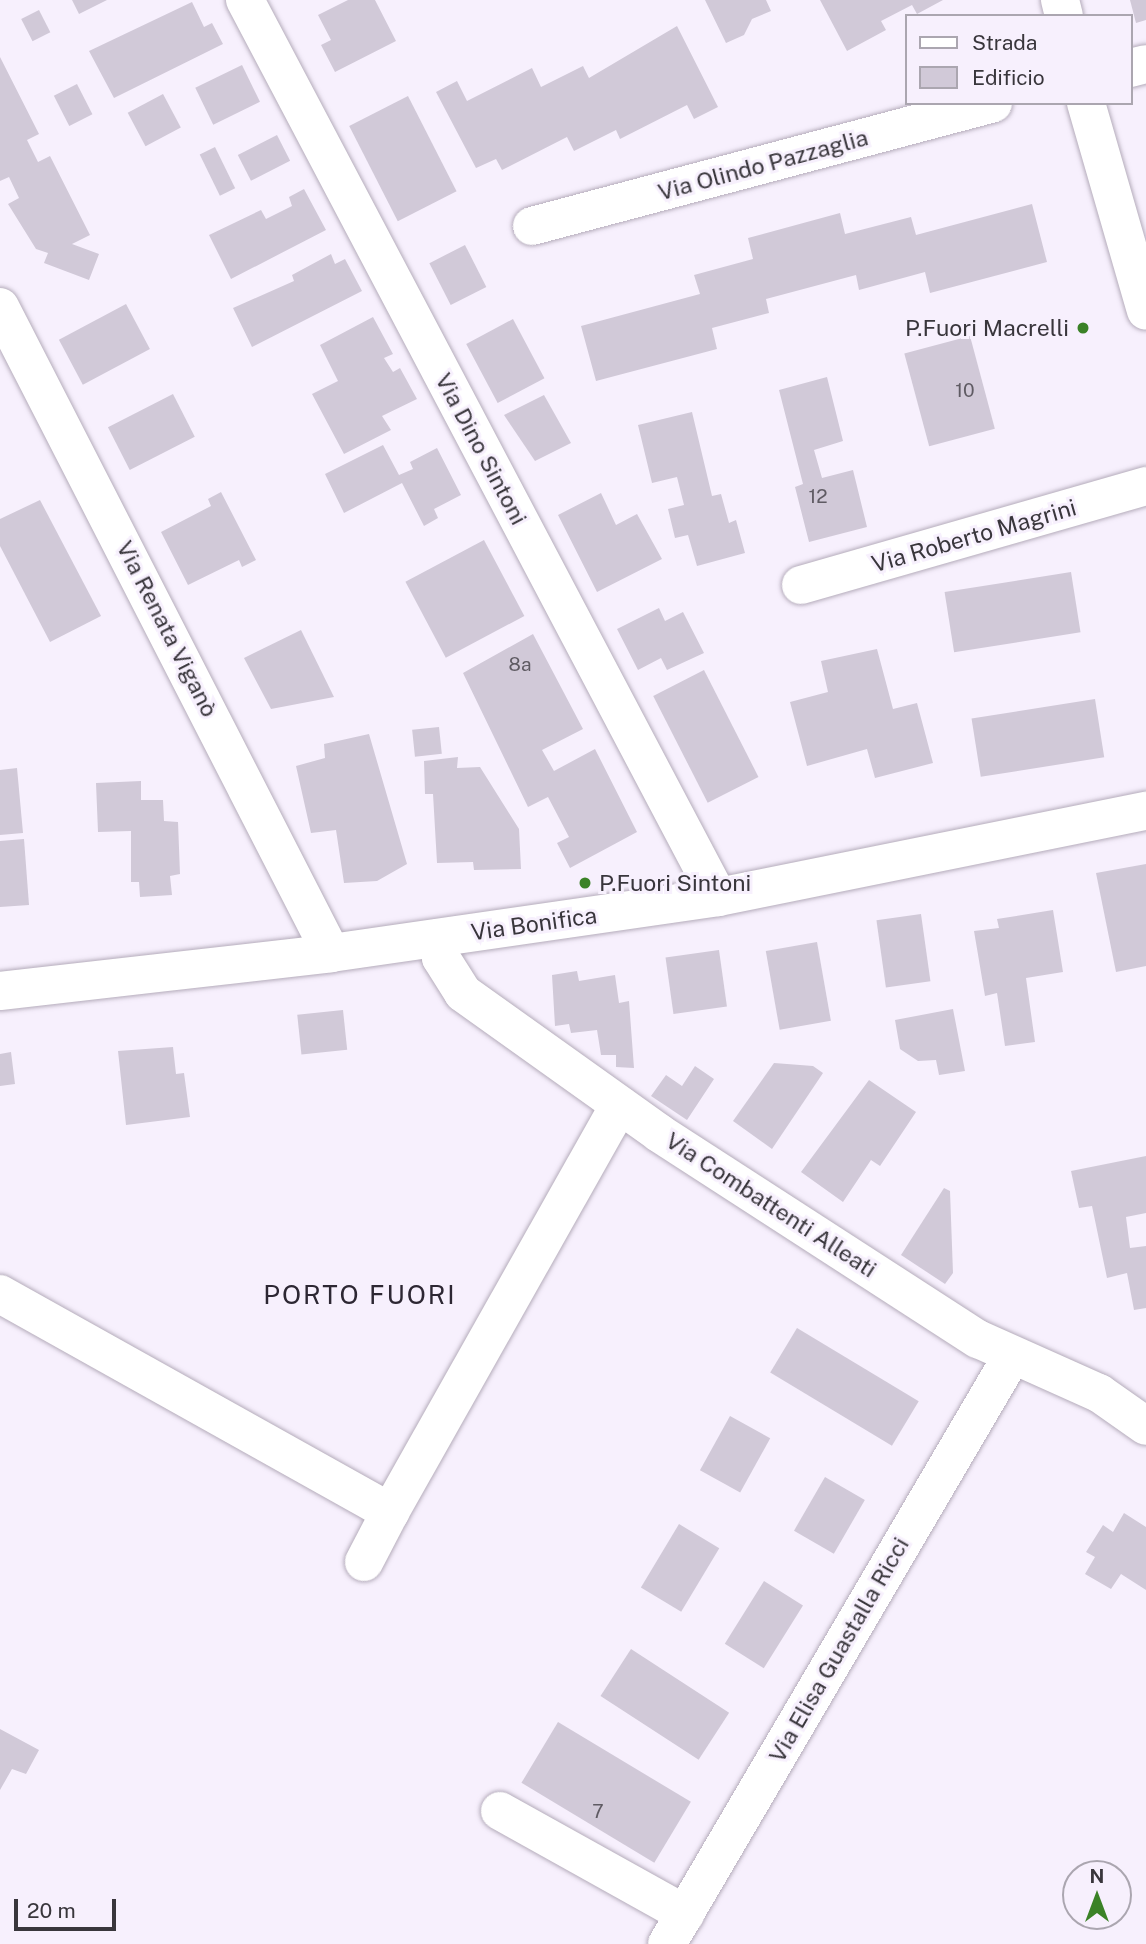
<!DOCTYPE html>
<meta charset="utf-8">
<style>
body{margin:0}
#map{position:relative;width:1146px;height:1944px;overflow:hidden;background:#f7f0fd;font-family:"Public Sans",sans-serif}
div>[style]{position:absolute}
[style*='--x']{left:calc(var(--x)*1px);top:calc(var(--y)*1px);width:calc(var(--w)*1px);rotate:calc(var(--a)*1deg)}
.building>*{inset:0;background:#d1c9d8;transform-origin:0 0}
.roads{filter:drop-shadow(0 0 2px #b5acbb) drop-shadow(0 0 2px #b5acbb)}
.minor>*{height:38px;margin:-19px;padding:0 19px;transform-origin:19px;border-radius:19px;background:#fff}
.dots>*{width:19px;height:19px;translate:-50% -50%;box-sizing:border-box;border:4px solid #f7f0fd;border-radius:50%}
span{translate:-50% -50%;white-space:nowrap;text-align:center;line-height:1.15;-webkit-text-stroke:6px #f7f0fd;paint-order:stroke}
.number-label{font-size:19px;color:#5f5b63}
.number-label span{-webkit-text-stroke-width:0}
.street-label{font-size:23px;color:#39363c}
.poi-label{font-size:23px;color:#39363c}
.right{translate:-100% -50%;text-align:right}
.left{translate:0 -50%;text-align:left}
.quarter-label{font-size:26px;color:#2d2733;letter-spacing:2px}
.legend{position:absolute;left:905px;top:14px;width:228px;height:91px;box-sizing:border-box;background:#f7f0fd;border:2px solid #aba6b0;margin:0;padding:9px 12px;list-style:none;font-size:21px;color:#39363c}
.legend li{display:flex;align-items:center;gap:14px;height:35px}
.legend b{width:35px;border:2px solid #aba6b0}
.north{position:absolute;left:1062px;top:1860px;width:70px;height:70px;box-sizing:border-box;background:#f7f0fd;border:2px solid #aba6b0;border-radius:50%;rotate:0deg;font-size:19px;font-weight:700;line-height:28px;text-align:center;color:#39363c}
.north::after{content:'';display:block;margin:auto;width:24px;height:32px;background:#3b8227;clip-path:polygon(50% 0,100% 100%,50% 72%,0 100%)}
.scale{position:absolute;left:14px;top:1899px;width:102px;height:32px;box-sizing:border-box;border:4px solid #39363c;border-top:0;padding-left:9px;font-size:21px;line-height:24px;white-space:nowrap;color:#39363c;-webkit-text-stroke:5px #f7f0fd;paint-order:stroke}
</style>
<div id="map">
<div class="building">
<i style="clip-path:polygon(72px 0,107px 0,79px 14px)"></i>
<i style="clip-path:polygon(348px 0,375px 0,396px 41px,335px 72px,321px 45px,331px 40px,318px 15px)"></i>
<i style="clip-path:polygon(705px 0,766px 0,771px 11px,752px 19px,744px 35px,726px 43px)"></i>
<i style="clip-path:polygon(820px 0,943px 0,917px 14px,912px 5px,881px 21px,886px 30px,847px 51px)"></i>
<i style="clip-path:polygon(1130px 0,1146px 0,1146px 20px,1136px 23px)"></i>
<i style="clip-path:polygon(192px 2px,204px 27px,212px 23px,223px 44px,114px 98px,89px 51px)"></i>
<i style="left:39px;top:10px;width:25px;height:20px;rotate:63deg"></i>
<i style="clip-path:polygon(677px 26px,718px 107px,694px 119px,687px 105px,620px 139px,616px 130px,574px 151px,567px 137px,502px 170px,496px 159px,476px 168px,436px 92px,457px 81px,467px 101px,532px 68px,541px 87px,583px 66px,589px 78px)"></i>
<i style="clip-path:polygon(0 57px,39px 134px,27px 140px,38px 162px,50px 156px,90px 235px,72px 244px,99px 254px,89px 280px,44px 263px,48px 253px,36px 249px,8px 204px,19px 198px,9px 177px,0 181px)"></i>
<i style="left:242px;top:65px;width:41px;height:52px;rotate:64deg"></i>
<i style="left:77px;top:84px;width:34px;height:26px;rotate:63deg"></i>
<i style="left:163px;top:94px;width:38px;height:40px;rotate:62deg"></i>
<i style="left:408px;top:96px;width:107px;height:66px;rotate:63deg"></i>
<i style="left:277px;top:135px;width:29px;height:44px;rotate:63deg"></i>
<i style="left:215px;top:147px;width:46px;height:17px;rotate:64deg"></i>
<i style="clip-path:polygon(304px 189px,326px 230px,231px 279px,209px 235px,261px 210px,266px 219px,292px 206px,289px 197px)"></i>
<i style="clip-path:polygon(1032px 204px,1047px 262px,930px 293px,925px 272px,859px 290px,856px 275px,766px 299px,769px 313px,712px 328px,717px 349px,596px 381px,581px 326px,700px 294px,694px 275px,753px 259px,748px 238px,840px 213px,845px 234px,911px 217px,916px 235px)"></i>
<i style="left:465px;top:245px;width:47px;height:40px;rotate:63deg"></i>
<i style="clip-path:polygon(331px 254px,335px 264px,345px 259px,362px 291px,252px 347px,233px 308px,294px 281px,292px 275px)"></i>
<i style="left:126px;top:304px;width:51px;height:76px;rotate:62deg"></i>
<i style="clip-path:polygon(373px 317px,393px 354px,384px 358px,393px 372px,400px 368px,417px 399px,382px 416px,391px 430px,344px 454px,312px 394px,338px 381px,320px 345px)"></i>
<i style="left:513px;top:319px;width:67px;height:53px;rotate:62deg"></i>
<i style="left:970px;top:336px;width:96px;height:68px;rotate:75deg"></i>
<i style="clip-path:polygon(827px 377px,843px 441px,814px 450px,822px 478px,853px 470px,867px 527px,809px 542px,795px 487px,803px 484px,779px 390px)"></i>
<i style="left:173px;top:394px;width:48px;height:73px;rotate:63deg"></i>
<i style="clip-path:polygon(544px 395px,571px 443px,535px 461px,504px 415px)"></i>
<i style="clip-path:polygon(692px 412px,712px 496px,721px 494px,729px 523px,736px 520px,745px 553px,697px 566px,688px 535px,675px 538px,668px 509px,684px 505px,677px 477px,652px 483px,638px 425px)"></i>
<i style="clip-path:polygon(383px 445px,399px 475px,413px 469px,410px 462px,437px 448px,461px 495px,434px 509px,438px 518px,424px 526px,402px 483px,344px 513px,325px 474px)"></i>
<i style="clip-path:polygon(221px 492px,256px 560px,242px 567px,239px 560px,188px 585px,161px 532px,211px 506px,208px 499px)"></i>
<i style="clip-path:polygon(601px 493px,616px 525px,637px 514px,662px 559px,597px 592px,558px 515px)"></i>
<i style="clip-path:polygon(40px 500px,101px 616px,50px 642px,0 546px,0 519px)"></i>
<i style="left:484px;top:540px;width:86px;height:89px;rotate:62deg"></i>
<i style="left:1071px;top:572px;width:61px;height:128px;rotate:81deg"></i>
<i style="clip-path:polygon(659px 608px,665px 621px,683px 612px,704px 653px,667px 670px,661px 658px,638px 670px,617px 629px)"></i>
<i style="clip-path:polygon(301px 630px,334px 697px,271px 709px,244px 658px)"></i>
<i style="clip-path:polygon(533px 634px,583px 729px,542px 750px,554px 771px,595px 749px,637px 832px,570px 868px,557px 843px,569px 837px,548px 797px,528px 807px,463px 673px)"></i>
<i style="clip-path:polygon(877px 649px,893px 709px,917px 703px,933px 763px,875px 778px,867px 749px,807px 766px,790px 702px,828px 692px,821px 661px)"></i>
<i style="left:704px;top:670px;width:120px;height:57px;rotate:63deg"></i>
<i style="left:1095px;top:699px;width:59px;height:125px;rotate:81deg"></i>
<i style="left:439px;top:727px;width:27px;height:27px;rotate:84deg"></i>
<i style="clip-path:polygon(369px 734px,407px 864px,377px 881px,344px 883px,336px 830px,311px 833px,296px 766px,325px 758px,324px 744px)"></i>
<i style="clip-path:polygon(458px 757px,457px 768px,480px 767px,519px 829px,521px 869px,474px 870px,473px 862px,437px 863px,433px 794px,425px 794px,424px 761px)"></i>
<i style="clip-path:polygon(17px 768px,23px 833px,0 835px,0 770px)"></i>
<i style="clip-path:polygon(141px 781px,141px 800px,163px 800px,164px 821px,178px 822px,180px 874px,170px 876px,172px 895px,140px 897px,139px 882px,131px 882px,131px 831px,98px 832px,96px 783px)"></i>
<i style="clip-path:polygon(24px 839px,29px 905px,0 907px,0 841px)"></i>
<i style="clip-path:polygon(1146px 864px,1146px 966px,1116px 972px,1096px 873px)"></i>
<i style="clip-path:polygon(1053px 910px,1063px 972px,1026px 978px,1035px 1042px,1005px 1046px,997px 993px,985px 996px,974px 931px,999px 928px,997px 919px)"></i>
<i style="left:921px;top:914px;width:68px;height:45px;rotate:82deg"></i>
<i style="left:817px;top:942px;width:80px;height:52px;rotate:80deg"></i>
<i style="left:719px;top:950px;width:57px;height:54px;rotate:82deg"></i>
<i style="clip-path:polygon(577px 971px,579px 981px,615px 975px,619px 1003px,629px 1001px,634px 1068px,616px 1067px,616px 1055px,601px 1055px,597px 1030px,571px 1033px,569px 1024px,555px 1026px,552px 975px)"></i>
<i style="clip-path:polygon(953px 1009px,965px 1071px,939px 1075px,936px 1060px,918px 1061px,900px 1049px,895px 1020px)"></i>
<i style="left:343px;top:1010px;width:40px;height:46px;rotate:84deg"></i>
<i style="clip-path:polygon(173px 1047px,176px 1074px,184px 1073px,190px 1117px,126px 1125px,118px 1051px)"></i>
<i style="clip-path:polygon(11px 1052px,15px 1084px,0 1086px,0 1054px)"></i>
<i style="clip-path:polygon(774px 1063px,813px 1066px,823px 1073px,772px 1149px,733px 1121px)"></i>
<i style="clip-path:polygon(695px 1066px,714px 1079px,687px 1120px,651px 1096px,666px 1075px,682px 1086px)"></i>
<i style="clip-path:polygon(869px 1080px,916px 1112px,880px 1166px,871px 1160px,843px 1202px,801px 1172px)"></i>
<i style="clip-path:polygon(1146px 1156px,1146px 1213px,1126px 1217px,1130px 1248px,1146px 1246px,1146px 1308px,1134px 1310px,1127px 1273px,1107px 1278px,1092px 1206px,1079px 1208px,1071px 1171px)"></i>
<i style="clip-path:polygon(944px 1188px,950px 1191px,953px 1273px,945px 1284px,901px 1255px)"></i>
<i style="left:797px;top:1328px;width:142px;height:52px;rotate:31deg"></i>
<i style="left:730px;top:1416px;width:46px;height:62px;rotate:29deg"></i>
<i style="left:825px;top:1477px;width:46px;height:62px;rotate:30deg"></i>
<i style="clip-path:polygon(1124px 1513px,1146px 1527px,1146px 1590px,1121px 1574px,1111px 1589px,1085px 1574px,1095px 1557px,1086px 1552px,1103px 1525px,1113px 1532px)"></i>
<i style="left:679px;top:1524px;width:47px;height:74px;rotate:31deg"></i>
<i style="left:764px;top:1581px;width:46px;height:74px;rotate:32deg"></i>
<i style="left:631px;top:1649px;width:117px;height:56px;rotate:33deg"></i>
<i style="left:558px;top:1722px;width:155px;height:71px;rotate:31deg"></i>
<i style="clip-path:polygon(0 1729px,39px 1750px,26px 1774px,12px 1769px,0 1790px)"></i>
</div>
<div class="roads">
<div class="minor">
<i style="--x:245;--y:0;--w:1014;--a:62.2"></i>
<i style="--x:1060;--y:0;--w:16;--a:76"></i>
<i style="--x:1130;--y:68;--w:16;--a:-14"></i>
<i style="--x:1086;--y:103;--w:216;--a:73.9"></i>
<i style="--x:532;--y:226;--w:477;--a:-14.9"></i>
<i style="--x:0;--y:307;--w:726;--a:62.87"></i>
<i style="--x:801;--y:585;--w:359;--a:-16"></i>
<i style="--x:439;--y:938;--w:20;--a:84"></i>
<i style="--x:441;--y:958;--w:41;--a:57.8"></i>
<i style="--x:463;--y:993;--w:241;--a:35.5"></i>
<i style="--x:659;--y:1133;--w:380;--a:32.9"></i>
<i style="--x:978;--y:1339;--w:133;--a:24.1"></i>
<i style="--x:1099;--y:1393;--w:57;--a:35.1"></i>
<i style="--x:0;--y:991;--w:333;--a:-6.5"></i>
<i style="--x:331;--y:953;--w:391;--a:-8.2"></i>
<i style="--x:718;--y:897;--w:437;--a:-11.4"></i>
<i style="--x:0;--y:1294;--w:447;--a:29.2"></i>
<i style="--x:390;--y:1512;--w:467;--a:-60.6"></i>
<i style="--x:364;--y:1562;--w:56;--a:-62.5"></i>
<i style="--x:500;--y:1811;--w:212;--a:29.1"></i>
<i style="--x:667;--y:1944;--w:682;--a:-59.6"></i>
</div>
</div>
<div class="dots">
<i style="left:1083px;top:328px;background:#3b8227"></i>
<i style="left:585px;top:883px;background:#3b8227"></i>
</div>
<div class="number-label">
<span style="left:965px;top:391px">10</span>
<span style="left:818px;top:497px">12</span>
<span style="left:520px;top:665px">8a</span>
<span style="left:598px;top:1812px">7</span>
</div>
<div class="street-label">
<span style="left:763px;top:165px;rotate:-15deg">Via Olindo Pazzaglia</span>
<span style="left:481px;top:449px;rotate:62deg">Via Dino Sintoni</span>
<span style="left:974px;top:536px;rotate:-16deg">Via Roberto Magrini</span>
<span style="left:167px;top:629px;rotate:63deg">Via Renata Viganò</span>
<span style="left:534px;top:924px;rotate:-8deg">Via Bonifica</span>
<span style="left:771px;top:1205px;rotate:33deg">Via Combattenti Alleati</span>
<span style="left:839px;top:1650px;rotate:-60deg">Via Elisa Guastalla Ricci</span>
</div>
<div class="poi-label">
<span class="right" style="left:1069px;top:328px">P.Fuori Macrelli</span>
<span class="left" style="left:599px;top:883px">P.Fuori Sintoni</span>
</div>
<div class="quarter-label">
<span style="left:360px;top:1295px">PORTO FUORI</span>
</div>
<ul class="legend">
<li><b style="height:9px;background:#fff"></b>Strada</li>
<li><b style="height:19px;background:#d1c9d8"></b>Edificio</li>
</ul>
<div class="north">N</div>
<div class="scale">20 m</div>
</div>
